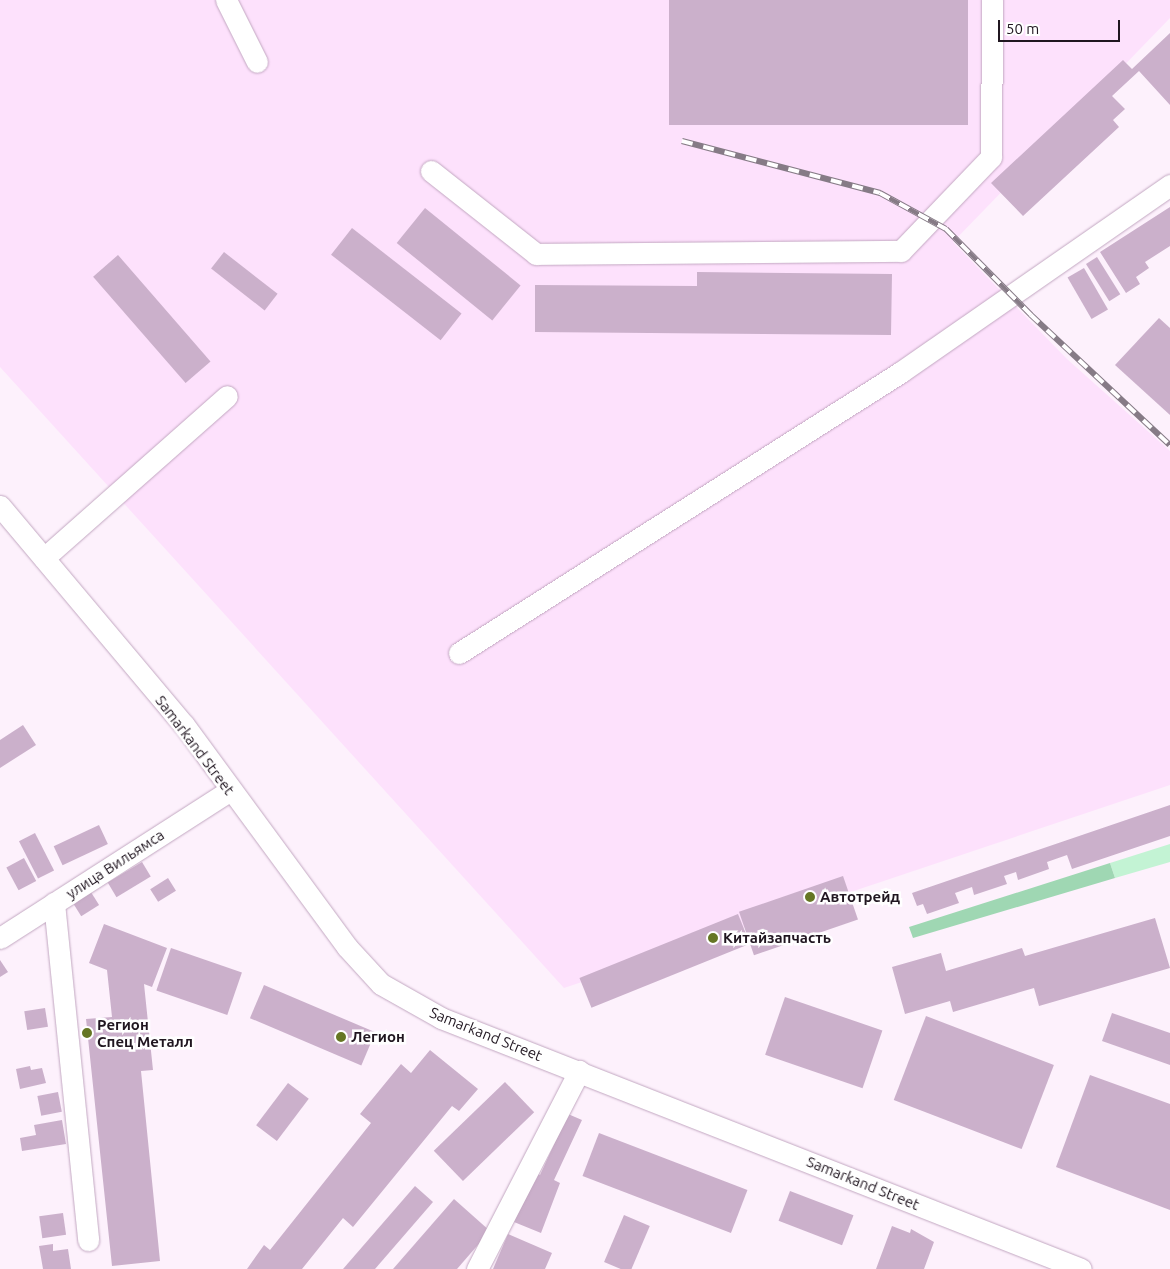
<!DOCTYPE html>
<meta charset="utf-8">
<style>
body{margin:0}
#map{position:relative;width:1170px;height:1269px;overflow:hidden;background:#fdf1fc;font-family:Ubuntu,sans-serif}
div>[style]{position:absolute}
[style*='--x']{left:calc(var(--x)*1px);top:calc(var(--y)*1px);width:calc(var(--w)*1px);rotate:calc(var(--a)*1deg)}
.built>*{inset:0;background:#fde1fc}
.green>*{inset:0;background:#c3f3d4}
.forest>*{inset:0;background:#9fd7b3}
.building>*{inset:0;background:#cbb0cb;transform-origin:0 0}
.roads{filter:drop-shadow(0 0 1px #c2a7c1) drop-shadow(0 0 1px #c2a7c1)}
.minor>*{height:21px;margin:-10.5px;padding:0 10.5px;transform-origin:10.5px;border-radius:10.5px;background:#fff}
.rail>*{height:5.5px;margin-top:-2.75px;transform-origin:0;background:repeating-linear-gradient(90deg,#fff 0 11px,#867b86 0 22px);box-sizing:border-box;border-block:1px solid #867b86}
.dots>*{width:14px;height:14px;translate:-50% -50%;box-sizing:border-box;border:2px solid #fff;border-radius:50%}
span{translate:-50% -50%;white-space:nowrap;text-align:center;line-height:1.15;-webkit-text-stroke:5px #fff;paint-order:stroke}
.street-label{font-size:15px;color:#201620}
.poi-label{font-size:15px;color:#201620;font-weight:700}
.left{translate:0 -50%;text-align:left}
.scale{position:absolute;left:998px;top:20px;width:122px;height:22px;box-sizing:border-box;border:2px solid #201620;border-top:0;padding-left:6px;font-size:15px;line-height:18px;white-space:nowrap;color:#201620;-webkit-text-stroke:4px #fff;paint-order:stroke}
</style>
<div id="map">
<div class="built">
<i style="clip-path:polygon(0 0,1170px 0,1170px 18px,953px 242px,1067px 359px,1170px 451px,1170px 785px,564px 988px,0 367px)"></i>
</div>
<div class="green">
<i style="clip-path:polygon(1170px 844px,1170px 862px,1115px 878px,1110px 863px)"></i>
</div>
<div class="forest">
<i style="clip-path:polygon(1110px 863px,1115px 878px,913px 938px,909px 927px)"></i>
</div>
<div class="building">
<i style="left:669px;top:0;width:299px;height:125px"></i>
<i style="clip-path:polygon(1170px 33px,1170px 105px,1139px 71px,1112px 96px,1125px 109px,1113px 120px,1119px 127px,1023px 216px,991px 183px,1123px 60px,1132px 69px)"></i>
<i style="clip-path:polygon(1170px 207px,1170px 246px,1145px 262px,1149px 268px,1136px 277px,1140px 284px,1126px 293px,1100px 252px)"></i>
<i style="left:425px;top:208px;width:123px;height:45px;rotate:39deg"></i>
<i style="left:352px;top:228px;width:139px;height:34px;rotate:38deg"></i>
<i style="left:224px;top:252px;width:68px;height:21px;rotate:38deg"></i>
<i style="left:118px;top:255px;width:141px;height:33px;rotate:49deg"></i>
<i style="left:1097px;top:257px;width:44px;height:13px;rotate:58deg"></i>
<i style="left:1084px;top:268px;width:48px;height:19px;rotate:60deg"></i>
<i style="clip-path:polygon(697px 272px,892px 274px,891px 335px,535px 332px,535px 285px,697px 286px)"></i>
<i style="clip-path:polygon(1159px 318px,1170px 328px,1170px 415px,1115px 365px)"></i>
<i style="clip-path:polygon(23px 725px,36px 745px,0 768px,0 740px)"></i>
<i style="clip-path:polygon(1170px 805px,1170px 836px,1072px 869px,1067px 855px,1047px 862px,1049px 869px,1018px 880px,1016px 872px,1004px 876px,1007px 884px,974px 895px,972px 887px,955px 893px,959px 903px,927px 914px,923px 904px,917px 906px,912px 893px)"></i>
<i style="left:99px;top:825px;width:21px;height:50px;rotate:65deg"></i>
<i style="left:35px;top:833px;width:42px;height:18px;rotate:63deg"></i>
<i style="left:24px;top:858px;width:26px;height:20px;rotate:62deg"></i>
<i style="left:142px;top:862px;width:17px;height:40px;rotate:59deg"></i>
<i style="left:843px;top:876px;width:46px;height:110px;rotate:71deg"></i>
<i style="left:168px;top:878px;width:15px;height:21px;rotate:58deg"></i>
<i style="left:89px;top:889px;width:19px;height:21px;rotate:58deg"></i>
<i style="left:738px;top:914px;width:32px;height:171px;rotate:68deg"></i>
<i style="clip-path:polygon(1155px 918px,1170px 968px,1039px 1006px,1034px 988px,953px 1012px,950px 1001px,905px 1014px,892px 967px,941px 953px,946px 971px,1022px 948px,1025px 956px)"></i>
<i style="clip-path:polygon(104px 924px,167px 948px,152px 987px,144px 984px,153px 1070px,141px 1071px,160px 1261px,112px 1266px,86px 1019px,112px 1017px,107px 970px,89px 963px)"></i>
<i style="left:171px;top:948px;width:75px;height:45px;rotate:19deg"></i>
<i style="clip-path:polygon(0 960px,8px 972px,0 977px)"></i>
<i style="left:264px;top:985px;width:121px;height:36px;rotate:23deg"></i>
<i style="left:785px;top:997px;width:103px;height:61px;rotate:19deg"></i>
<i style="left:45px;top:1008px;width:19px;height:21px;rotate:81deg"></i>
<i style="clip-path:polygon(1112px 1013px,1170px 1033px,1170px 1065px,1102px 1041px)"></i>
<i style="left:926px;top:1016px;width:137px;height:90px;rotate:21deg"></i>
<i style="clip-path:polygon(430px 1050px,478px 1089px,459px 1111px,452px 1106px,353px 1227px,343px 1218px,302px 1269px,247px 1269px,264px 1245px,270px 1250px,371px 1123px,360px 1114px,401px 1064px,411px 1073px)"></i>
<i style="clip-path:polygon(30px 1066px,31px 1070px,42px 1068px,46px 1083px,20px 1089px,16px 1069px)"></i>
<i style="clip-path:polygon(1090px 1075px,1170px 1104px,1170px 1210px,1056px 1167px)"></i>
<i style="left:505px;top:1082px;width:42px;height:99px;rotate:46deg"></i>
<i style="left:288px;top:1083px;width:26px;height:53px;rotate:37deg"></i>
<i style="left:58px;top:1092px;width:20px;height:21px;rotate:79deg"></i>
<i style="clip-path:polygon(568px 1114px,582px 1120px,554px 1180px,560px 1183px,541px 1233px,514px 1222px,534px 1172px,540px 1175px)"></i>
<i style="clip-path:polygon(62px 1120px,66px 1144px,22px 1151px,20px 1138px,36px 1135px,34px 1125px)"></i>
<i style="left:599px;top:1133px;width:159px;height:46px;rotate:21deg"></i>
<i style="clip-path:polygon(415px 1186px,433px 1202px,375px 1269px,343px 1269px)"></i>
<i style="left:790px;top:1191px;width:68px;height:32px;rotate:21deg"></i>
<i style="clip-path:polygon(454px 1199px,490px 1231px,457px 1269px,393px 1269px)"></i>
<i style="left:63px;top:1213px;width:22px;height:24px;rotate:82deg"></i>
<i style="left:624px;top:1215px;width:28px;height:51px;rotate:23deg"></i>
<i style="clip-path:polygon(892px 1226px,910px 1233px,911px 1229px,934px 1242px,924px 1269px,876px 1269px)"></i>
<i style="clip-path:polygon(508px 1234px,552px 1253px,545px 1269px,493px 1269px)"></i>
<i style="clip-path:polygon(53px 1244px,53px 1251px,68px 1249px,71px 1269px,43px 1269px,39px 1246px)"></i>
</div>
<div class="roads">
<div class="minor">
<i style="--x:226;--y:0;--w:69;--a:63.4"></i>
<i style="--x:431;--y:171;--w:134;--a:38.3"></i>
<i style="--x:536;--y:254;--w:365;--a:-0.5"></i>
<i style="--x:901;--y:251;--w:130;--a:-46.2"></i>
<i style="--x:991;--y:157;--w:157;--a:-89.6"></i>
<i style="--x:0;--y:506;--w:286;--a:50"></i>
<i style="--x:184;--y:725;--w:275;--a:53.7"></i>
<i style="--x:347;--y:947;--w:50;--a:47.4"></i>
<i style="--x:381;--y:984;--w:69;--a:29.5"></i>
<i style="--x:441;--y:1018;--w:687;--a:21.41"></i>
<i style="--x:44;--y:558;--w:244;--a:-41.5"></i>
<i style="--x:459;--y:653;--w:524;--a:-32.45"></i>
<i style="--x:901;--y:372;--w:328;--a:-34.8"></i>
<i style="--x:54;--y:903;--w:339;--a:84.2"></i>
<i style="--x:0;--y:938;--w:272;--a:-32.7"></i>
<i style="--x:477;--y:1269;--w:223;--a:-62.7"></i>
</div>
</div>
<div class="rail">
<i style="--x:682;--y:141;--w:205;--a:14.7"></i>
<i style="--x:880;--y:193;--w:75;--a:28.6"></i>
<i style="--x:946;--y:229;--w:121;--a:45.3"></i>
<i style="--x:1031;--y:315;--w:190;--a:43.1"></i>
</div>
<div class="dots">
<i style="left:810px;top:897px;background:#657624"></i>
<i style="left:713px;top:938px;background:#657624"></i>
<i style="left:87px;top:1033px;background:#657624"></i>
<i style="left:341px;top:1037px;background:#657624"></i>
</div>
<div class="street-label">
<span style="left:195px;top:745px;rotate:53deg">Samarkand Street</span>
<span style="left:115px;top:864px;rotate:-33deg">улица Вильямса</span>
<span style="left:486px;top:1034px;rotate:22deg">Samarkand Street</span>
<span style="left:863px;top:1183px;rotate:22deg">Samarkand Street</span>
</div>
<div class="poi-label">
<span class="left" style="left:820px;top:897px">Автотрейд</span>
<span class="left" style="left:723px;top:938px">Китайзапчасть</span>
<span class="left" style="left:97px;top:1033px">Регион<br>Спец Металл</span>
<span class="left" style="left:351px;top:1037px">Легион</span>
</div>
<div class="scale">50 m</div>
</div>
